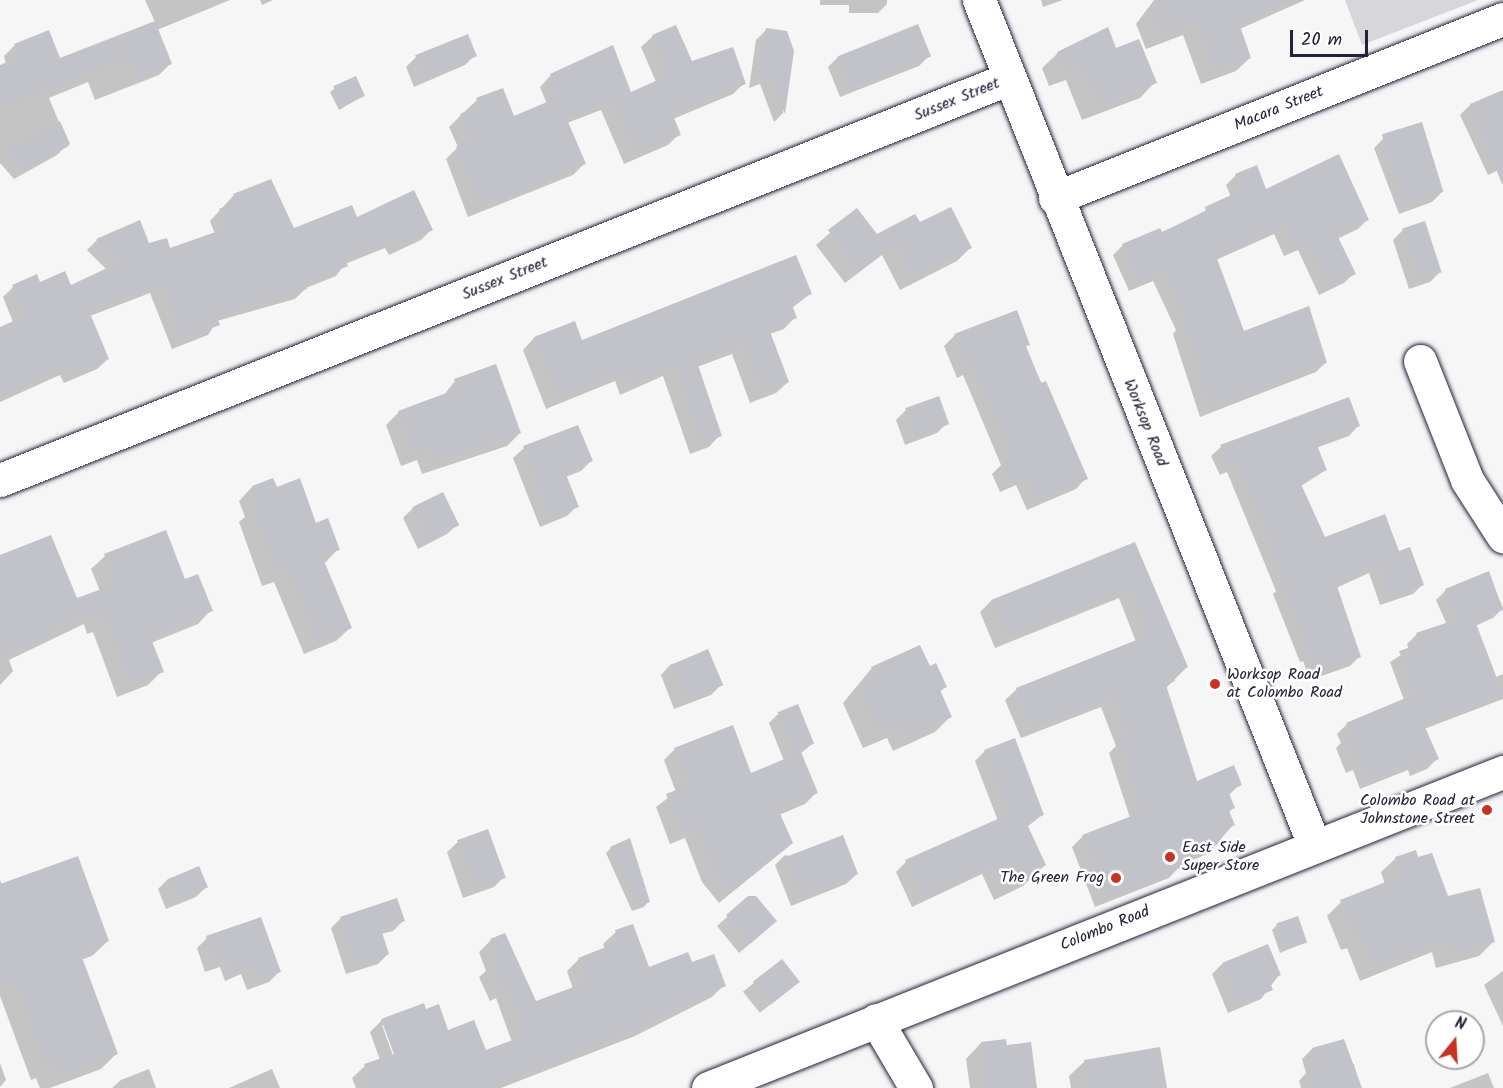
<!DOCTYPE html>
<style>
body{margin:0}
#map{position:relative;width:1503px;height:1088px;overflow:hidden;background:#f6f6f7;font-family:Kalam,sans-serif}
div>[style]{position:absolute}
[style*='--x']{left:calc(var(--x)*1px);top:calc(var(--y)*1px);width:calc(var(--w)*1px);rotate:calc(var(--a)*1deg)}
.green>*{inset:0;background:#d7d7db}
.shadow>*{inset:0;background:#0003;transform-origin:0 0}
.building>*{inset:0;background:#c2c2c9;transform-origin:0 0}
.roads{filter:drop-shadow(0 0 2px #22223b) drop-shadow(0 0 2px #22223b)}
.minor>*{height:33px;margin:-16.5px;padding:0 16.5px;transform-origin:16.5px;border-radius:16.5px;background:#fff}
.dots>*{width:16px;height:16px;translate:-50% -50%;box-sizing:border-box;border:3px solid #fff;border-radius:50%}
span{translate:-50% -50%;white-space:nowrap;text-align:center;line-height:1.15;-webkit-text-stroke:5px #fff;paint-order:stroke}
.street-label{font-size:16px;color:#22223b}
.poi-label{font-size:16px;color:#22223b}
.left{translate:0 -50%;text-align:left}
.right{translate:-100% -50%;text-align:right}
.north{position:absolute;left:1425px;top:1010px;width:60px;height:60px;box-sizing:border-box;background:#fff;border:2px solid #a7a7b1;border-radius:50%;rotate:18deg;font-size:16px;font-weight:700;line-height:24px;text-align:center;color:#22223b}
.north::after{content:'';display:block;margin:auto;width:21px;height:27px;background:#c8321e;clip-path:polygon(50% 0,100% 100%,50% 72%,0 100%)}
.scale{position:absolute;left:1290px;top:30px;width:78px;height:27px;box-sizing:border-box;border:3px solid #22223b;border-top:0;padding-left:8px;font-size:18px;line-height:21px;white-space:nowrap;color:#22223b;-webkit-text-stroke:4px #fff;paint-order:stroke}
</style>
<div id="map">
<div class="green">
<i style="clip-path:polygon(1345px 0,1478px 0,1362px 45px)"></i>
</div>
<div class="shadow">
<i style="clip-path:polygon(145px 0,230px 0,157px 30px,170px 64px,159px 75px,95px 100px,88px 82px,49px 98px,68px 144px,57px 155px,14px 179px,0 163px,0 66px,6px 64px,4px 56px,15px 45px,59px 60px,155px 22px)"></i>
<i style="clip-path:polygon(260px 0,273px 0,262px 5px)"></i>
<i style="clip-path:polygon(820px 0,887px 0,887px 4px,878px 13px,849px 13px,849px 5px,820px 5px)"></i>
<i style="clip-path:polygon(1041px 0,1063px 0,1043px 7px)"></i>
<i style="clip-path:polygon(1154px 0,1305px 0,1240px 29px,1250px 58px,1236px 71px,1201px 84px,1183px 35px,1146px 49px,1136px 24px)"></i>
<i style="clip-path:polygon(766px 30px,793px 51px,783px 113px,774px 122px,760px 84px,749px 88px,756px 40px)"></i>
<i style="clip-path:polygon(653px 36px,691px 63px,744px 83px,733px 94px,673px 119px,679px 134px,668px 145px,624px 164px,601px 110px,567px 123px,584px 164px,573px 175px,468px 217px,446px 159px,458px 147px,449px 127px,461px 115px,477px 100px,513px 118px,547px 104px,540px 87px,551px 75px,630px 94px,656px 82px,641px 47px)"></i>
<i style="clip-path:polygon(1058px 53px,1155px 82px,1140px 98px,1082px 120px,1066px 80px,1049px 86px,1042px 68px)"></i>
<i style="clip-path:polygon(475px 55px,465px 65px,414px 87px,406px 67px,416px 57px)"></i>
<i style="clip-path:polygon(929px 56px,919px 66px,840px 97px,828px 67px,838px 57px)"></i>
<i style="clip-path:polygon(335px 88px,363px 96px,339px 110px,330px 92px)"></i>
<i style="clip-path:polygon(1503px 91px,1503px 168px,1488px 175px,1460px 115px,1470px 105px)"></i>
<i style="clip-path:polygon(1384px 138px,1442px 192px,1432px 202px,1399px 214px,1374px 148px)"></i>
<i style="clip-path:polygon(1236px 175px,1266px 191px,1367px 220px,1358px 229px,1337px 239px,1354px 273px,1344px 283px,1319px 295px,1298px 250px,1284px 256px,1274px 234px,1216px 260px,1243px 333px,1326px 362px,1316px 372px,1200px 417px,1173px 334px,1176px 330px,1153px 281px,1129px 291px,1113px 255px,1123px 245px,1161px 234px,1231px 197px,1226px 185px)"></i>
<i style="clip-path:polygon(234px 195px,293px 230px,356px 219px,431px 230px,421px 240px,389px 255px,385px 248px,345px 264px,336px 276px,306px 288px,295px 299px,217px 321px,208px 335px,172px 349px,150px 293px,90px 316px,108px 359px,97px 369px,64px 383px,60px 375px,0 402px,0 328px,13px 322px,3px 297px,13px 287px,39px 283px,71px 288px,107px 270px,87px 250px,97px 240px,139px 222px,148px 244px,169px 250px,215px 234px,210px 221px)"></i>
<i style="clip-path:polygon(856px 210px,876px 236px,920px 224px,970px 248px,957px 261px,900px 290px,882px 255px,845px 283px,816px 245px)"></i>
<i style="clip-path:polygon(1403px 230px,1440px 272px,1430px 282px,1409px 289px,1393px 240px)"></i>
<i style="clip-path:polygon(810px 294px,792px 308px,795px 317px,784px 329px,770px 334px,788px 382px,776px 393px,750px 403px,732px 354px,697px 367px,720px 435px,709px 447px,690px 454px,663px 376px,620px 395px,615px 381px,546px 409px,523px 350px,534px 338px,574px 323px,581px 342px)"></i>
<i style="clip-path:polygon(1016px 312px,1028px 344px,1025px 348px,1086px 478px,1076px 489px,1027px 510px,1016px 485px,1000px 492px,992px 474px,1001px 465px,963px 375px,957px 378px,944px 346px,955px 335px)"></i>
<i style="clip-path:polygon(455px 381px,520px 433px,507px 446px,422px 474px,417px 460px,401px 466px,386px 425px,399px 412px,443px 396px)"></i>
<i style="clip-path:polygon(906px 410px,947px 423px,937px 433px,905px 445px,896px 420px)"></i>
<i style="clip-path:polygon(1358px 426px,1349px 436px,1316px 448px,1326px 470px,1301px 486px,1324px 539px,1399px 553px,1422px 585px,1413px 594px,1380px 605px,1369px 573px,1336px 588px,1359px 657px,1350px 666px,1310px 680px,1303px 661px,1300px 662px,1273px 594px,1276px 591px,1227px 472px,1220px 475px,1211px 456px,1221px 447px)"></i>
<i style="clip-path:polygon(577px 427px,591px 461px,581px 471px,566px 477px,577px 506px,567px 516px,540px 527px,513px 458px,524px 448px)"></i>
<i style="clip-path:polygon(272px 480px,276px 489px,338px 549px,324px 564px,350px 628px,336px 641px,304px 654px,274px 582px,262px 586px,239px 522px,245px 517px,239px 501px,252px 487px)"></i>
<i style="clip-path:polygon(442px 494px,458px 524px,447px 534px,418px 549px,403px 518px,413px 508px)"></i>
<i style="clip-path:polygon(1134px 544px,1187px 667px,1166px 688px,1196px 783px,1240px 784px,1228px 796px,1233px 808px,1228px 813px,1233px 825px,1209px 853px,1180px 866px,1169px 878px,1095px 907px,1072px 847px,1083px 836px,1130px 818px,1109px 753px,1116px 746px,1101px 707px,1021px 738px,1005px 700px,1017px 689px,1136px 642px,1119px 598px,995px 648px,980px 612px,991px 601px)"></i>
<i style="clip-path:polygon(105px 556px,184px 581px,211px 610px,198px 624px,151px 643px,162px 671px,148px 685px,117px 697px,93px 632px,87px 634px,84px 624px,9px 660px,13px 671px,0 685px,0 578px,76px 599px,100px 591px,91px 569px)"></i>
<i style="clip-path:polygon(1488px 573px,1503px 608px,1493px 618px,1475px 626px,1496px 677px,1503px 674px,1503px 699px,1424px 729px,1437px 759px,1427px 769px,1410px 776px,1408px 770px,1360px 789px,1353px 770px,1346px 773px,1336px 748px,1341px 743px,1337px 734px,1347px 724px,1404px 700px,1390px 662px,1409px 650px,1407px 644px,1417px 634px,1447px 625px,1436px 600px,1446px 590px)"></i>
<i style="clip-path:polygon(920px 647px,929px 668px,945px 687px,939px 693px,950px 717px,935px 732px,893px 751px,887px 738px,863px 748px,843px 703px,871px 669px)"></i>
<i style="clip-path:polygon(671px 664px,721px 685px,711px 695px,674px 709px,661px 675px)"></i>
<i style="clip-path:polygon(779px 713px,812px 744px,800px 754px,817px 792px,805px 804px,779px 815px,791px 843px,719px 903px,702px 882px,685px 838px,670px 844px,656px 807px,676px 792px,664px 760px,675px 749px,750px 775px,784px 761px,769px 723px)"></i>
<i style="clip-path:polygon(985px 751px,1042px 815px,1027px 827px,1045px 865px,1023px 886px,994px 900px,982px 874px,912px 907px,896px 872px,906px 862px,998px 821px,975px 761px)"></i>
<i style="clip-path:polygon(458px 842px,504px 877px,494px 887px,463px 898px,447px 852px)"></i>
<i style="clip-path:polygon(611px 848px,648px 902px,644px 907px,632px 911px,606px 853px)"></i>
<i style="clip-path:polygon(785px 855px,857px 874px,846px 884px,791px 906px,775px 865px)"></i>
<i style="clip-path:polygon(1396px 858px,1417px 859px,1447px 898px,1493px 942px,1479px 956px,1436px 968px,1432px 952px,1360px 981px,1347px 948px,1341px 950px,1327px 916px,1341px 902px,1385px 884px,1381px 872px)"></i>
<i style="clip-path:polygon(198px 868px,206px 887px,196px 897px,166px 909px,158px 889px,168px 879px)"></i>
<i style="clip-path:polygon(0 880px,2px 885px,108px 941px,92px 956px,81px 960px,116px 1054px,101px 1069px,50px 1088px,40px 1088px,36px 1078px,31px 1080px,0 996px)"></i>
<i style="clip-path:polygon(748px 898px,765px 931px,739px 953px,717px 926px)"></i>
<i style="clip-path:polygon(341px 918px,403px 921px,393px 931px,381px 934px,388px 954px,378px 964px,346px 974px,331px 928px)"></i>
<i style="clip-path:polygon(1277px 925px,1305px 942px,1280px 953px,1272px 930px)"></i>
<i style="clip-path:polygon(evenodd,632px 926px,648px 969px,691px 964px,724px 985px,712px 997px,635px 1036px,501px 1088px,356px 1088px,352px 1078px,365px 1066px,380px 1060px,370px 1032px,382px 1020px,425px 1011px,447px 1032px,485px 1052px,512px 1042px,496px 998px,490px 1001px,479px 977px,486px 971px,479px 952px,491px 940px,535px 1003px,573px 989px,567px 971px,579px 959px,605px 949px,603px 944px,616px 932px,632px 926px,382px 1025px,385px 1025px,398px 1060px,395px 1061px,382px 1025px)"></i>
<i style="clip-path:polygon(207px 938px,279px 972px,269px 982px,247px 990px,241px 974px,225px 981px,220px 967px,205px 972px,197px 948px)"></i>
<i style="left:781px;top:961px;width:27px;height:49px;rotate:51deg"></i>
<i style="clip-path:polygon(1222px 964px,1279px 975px,1261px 999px,1228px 1013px,1212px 974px)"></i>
<i style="clip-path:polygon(1503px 971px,1503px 1026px,1484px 985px)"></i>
<i style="clip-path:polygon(981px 1043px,1036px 1088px,970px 1088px,966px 1059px)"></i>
<i style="clip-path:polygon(1312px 1049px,1354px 1064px,1360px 1088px,1301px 1088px,1299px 1081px,1306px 1073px,1302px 1059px)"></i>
<i style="clip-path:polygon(1085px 1061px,1165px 1088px,1071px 1088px,1069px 1076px)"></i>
<i style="clip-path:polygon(0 1063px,6px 1080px,0 1087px)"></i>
<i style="clip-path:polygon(149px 1069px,156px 1088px,112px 1088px,121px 1080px)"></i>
<i style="clip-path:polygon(272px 1069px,280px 1088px,229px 1088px)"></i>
<i style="clip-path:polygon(1488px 1073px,1494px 1088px,1450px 1088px)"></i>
</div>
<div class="building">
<i style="clip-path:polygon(1162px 0,1293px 0,1239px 23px,1251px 58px,1215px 71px,1197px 22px,1160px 36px,1150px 9px,1163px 4px)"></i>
<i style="clip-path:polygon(155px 21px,172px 64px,138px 77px,130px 58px,0 108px,0 65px,19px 57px,14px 44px,49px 30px,60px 58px)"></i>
<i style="left:918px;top:24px;width:35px;height:87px;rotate:68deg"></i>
<i style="clip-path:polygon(676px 25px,692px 61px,733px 47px,746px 84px,672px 113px,681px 135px,635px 153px,613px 100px,566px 117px,586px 164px,480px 207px,456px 147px,470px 141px,460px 114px,479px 106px,476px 98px,503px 88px,514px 116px,559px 97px,550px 74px,613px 45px,631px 92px,669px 75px,652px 35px)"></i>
<i style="clip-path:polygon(1108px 27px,1116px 48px,1139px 39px,1157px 83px,1098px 106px,1082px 65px,1064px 72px,1057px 52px)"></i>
<i style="clip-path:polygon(766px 28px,787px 31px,794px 51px,785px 114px,770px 75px,758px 79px)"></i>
<i style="left:468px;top:34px;width:24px;height:57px;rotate:68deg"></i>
<i style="left:356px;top:76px;width:22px;height:25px;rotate:66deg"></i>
<i style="clip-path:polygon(1503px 90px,1503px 184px,1502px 184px,1470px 104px)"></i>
<i style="clip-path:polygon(60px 121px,70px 144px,67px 147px,26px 169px,6px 149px)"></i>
<i style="left:1422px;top:122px;width:73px;height:42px;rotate:73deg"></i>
<i style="clip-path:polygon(1339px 154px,1369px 220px,1337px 235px,1356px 274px,1329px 287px,1307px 242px,1293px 248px,1284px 225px,1216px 256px,1244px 331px,1309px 306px,1327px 363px,1210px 408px,1196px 374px,1200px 372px,1173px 290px,1170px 292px,1163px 272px,1138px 283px,1122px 244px,1160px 228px,1162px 232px,1206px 211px,1205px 207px,1242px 190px,1235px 174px,1257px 165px,1266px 189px)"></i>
<i style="clip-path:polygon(271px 179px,294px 228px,352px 205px,357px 217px,414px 190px,433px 230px,399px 246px,396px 239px,345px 259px,348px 266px,305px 283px,307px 289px,216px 315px,220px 325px,182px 339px,161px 284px,89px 311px,109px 359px,74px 374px,71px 365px,0 397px,0 327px,25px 316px,12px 285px,37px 274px,40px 282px,65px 271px,71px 285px,120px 262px,96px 239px,140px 220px,149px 243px,167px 238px,170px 248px,227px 228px,219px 209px,237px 202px,233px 194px)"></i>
<i style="clip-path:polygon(951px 207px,972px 248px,913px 277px,896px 243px,859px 271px,828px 230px,857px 208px,877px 234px,915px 214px,920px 222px)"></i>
<i style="left:1425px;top:221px;width:54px;height:24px;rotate:72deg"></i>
<i style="clip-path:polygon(796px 255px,812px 294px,791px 302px,797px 318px,769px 329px,789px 382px,761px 393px,743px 344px,697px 362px,722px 436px,701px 443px,675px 366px,632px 385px,626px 371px,558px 399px,534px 337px,575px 321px,582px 340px)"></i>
<i style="clip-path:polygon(1017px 310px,1030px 345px,1026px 346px,1041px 383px,1046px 381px,1088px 479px,1037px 501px,1027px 476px,1010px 483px,1001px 462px,1012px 458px,973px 366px,967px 369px,954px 334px)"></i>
<i style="clip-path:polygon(496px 364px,521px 433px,435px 462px,429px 448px,414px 454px,398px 411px,457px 389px,454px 379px)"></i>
<i style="left:939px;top:396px;width:30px;height:36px;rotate:70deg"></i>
<i style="clip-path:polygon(1349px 397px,1360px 426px,1316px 443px,1327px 470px,1300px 482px,1325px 537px,1385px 514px,1399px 551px,1410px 547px,1424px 585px,1390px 597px,1379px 565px,1336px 583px,1361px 657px,1320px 672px,1313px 653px,1309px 654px,1282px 583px,1285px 582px,1237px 463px,1230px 467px,1220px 445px)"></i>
<i style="clip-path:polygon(578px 425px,593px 461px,565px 472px,579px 507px,550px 518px,523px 446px)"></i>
<i style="clip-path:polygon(273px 478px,277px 487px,300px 478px,316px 523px,328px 518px,340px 550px,322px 556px,352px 628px,317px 642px,287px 569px,276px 573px,252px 508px,258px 505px,252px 486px)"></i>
<i style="left:443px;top:492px;width:37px;height:34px;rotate:64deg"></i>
<i style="clip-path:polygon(166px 530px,185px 579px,198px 574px,213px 611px,150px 636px,164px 672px,131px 684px,106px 619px,101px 621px,97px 611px,49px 630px,51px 636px,0 656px,0 555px,51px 535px,77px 598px,116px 584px,104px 554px)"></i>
<i style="clip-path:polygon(1135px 542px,1188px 667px,1172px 674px,1175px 681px,1166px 685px,1197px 781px,1234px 765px,1242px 785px,1228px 791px,1235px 808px,1229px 811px,1235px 825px,1218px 832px,1222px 842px,1180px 861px,1182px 867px,1107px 897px,1082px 835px,1142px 812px,1119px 740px,1128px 737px,1112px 697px,1032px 728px,1016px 688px,1149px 635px,1130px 588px,1006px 638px,991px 600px)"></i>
<i style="clip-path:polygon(1489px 571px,1503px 610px,1475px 621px,1503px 694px,1424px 725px,1439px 759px,1420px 767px,1418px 761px,1370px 780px,1363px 761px,1356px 764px,1345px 737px,1351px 735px,1346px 723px,1415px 694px,1399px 651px,1420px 644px,1416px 633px,1458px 619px,1445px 589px)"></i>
<i style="clip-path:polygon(920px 645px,930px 666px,936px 663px,947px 687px,940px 690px,952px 717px,908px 737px,902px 724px,878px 734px,858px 687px,875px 679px,871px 667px)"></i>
<i style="left:708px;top:649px;width:39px;height:40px;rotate:67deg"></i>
<i style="left:798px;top:704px;width:43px;height:22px;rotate:68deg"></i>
<i style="clip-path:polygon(733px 725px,751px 773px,801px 752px,818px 793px,778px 809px,793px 843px,731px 893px,713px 870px,696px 827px,681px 833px,666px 794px,689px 785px,674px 748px)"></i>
<i style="clip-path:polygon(1015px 738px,1044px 815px,1026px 822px,1046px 865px,1033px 872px,1035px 876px,1004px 891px,992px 865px,923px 898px,905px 860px,1009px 814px,984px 750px)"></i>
<i style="left:488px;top:829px;width:52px;height:33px;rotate:70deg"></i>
<i style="left:843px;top:835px;width:42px;height:62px;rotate:69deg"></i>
<i style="clip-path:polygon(630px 838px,650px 902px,637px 907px,610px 847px)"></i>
<i style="clip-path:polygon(1416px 850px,1418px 857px,1432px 853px,1448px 896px,1480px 888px,1495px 942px,1450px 954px,1446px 939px,1375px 968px,1361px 934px,1355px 937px,1340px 900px,1401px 876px,1395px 857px)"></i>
<i style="clip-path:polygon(78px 856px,109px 941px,80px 952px,118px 1054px,56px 1077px,51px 1064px,46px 1066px,15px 982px,0 988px,0 884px)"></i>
<i style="left:199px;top:866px;width:23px;height:33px;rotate:67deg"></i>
<i style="clip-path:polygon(748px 896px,756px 896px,777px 921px,750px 944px,726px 915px)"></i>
<i style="clip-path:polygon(397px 898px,405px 921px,381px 929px,389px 954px,356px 965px,340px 917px)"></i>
<i style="left:1298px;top:916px;width:28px;height:23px;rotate:71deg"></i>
<i style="clip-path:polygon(261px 917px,281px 972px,257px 981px,251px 965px,235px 972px,230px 957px,215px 963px,206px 936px)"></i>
<i style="clip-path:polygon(633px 924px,649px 967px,688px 952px,692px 962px,714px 954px,726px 986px,648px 1021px,649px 1024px,489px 1088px,372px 1088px,364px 1064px,394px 1054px,381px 1019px,424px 1003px,426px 1009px,439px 1004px,448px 1030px,474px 1020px,486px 1050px,526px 1035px,508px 987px,502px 990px,490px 964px,498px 961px,490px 939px,505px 933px,536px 1001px,587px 982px,578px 958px,619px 942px,615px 930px)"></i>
<i style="clip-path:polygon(1268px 944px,1281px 975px,1269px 980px,1273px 990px,1238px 1004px,1222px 963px)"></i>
<i style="left:782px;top:959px;width:29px;height:37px;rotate:52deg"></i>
<i style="clip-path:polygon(1006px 1039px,1007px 1045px,1031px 1042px,1037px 1088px,987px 1088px,981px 1042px)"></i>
<i style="clip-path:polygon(1344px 1039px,1362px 1088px,1314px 1088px,1309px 1069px,1317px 1067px,1312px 1048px)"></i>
<i style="clip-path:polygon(1160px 1047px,1167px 1088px,1089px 1088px,1084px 1060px)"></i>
</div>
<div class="roads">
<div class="minor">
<i style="--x:979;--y:0;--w:909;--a:68.37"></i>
<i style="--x:1055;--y:198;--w:482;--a:-21.8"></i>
<i style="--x:1420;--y:361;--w:128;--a:68.4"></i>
<i style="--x:1467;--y:480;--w:67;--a:57.3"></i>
<i style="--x:0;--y:480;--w:1087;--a:-21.7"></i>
<i style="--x:876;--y:1020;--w:79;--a:59.5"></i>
<i style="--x:708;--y:1088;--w:856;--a:-21.68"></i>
</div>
</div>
<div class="dots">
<i style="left:1215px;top:684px;background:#c8321e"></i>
<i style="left:1487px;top:810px;background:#c8321e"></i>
<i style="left:1170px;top:857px;background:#c8321e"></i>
<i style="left:1116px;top:878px;background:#c8321e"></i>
</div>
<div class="street-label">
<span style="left:957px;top:100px;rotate:-22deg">Sussex Street</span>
<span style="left:1279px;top:109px;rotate:-22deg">Macara Street</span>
<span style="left:505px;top:279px;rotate:-22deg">Sussex Street</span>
<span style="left:1145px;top:423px;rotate:68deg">Worksop Road</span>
<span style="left:1105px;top:929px;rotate:-22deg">Colombo Road</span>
</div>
<div class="poi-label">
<span class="left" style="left:1227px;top:684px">Worksop Road<br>at Colombo Road</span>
<span class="right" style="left:1475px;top:810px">Colombo Road at<br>Johnstone Street</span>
<span class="left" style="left:1182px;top:857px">East Side<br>Super Store</span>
<span class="right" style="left:1104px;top:878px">The Green Frog</span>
</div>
<div class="north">N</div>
<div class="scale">20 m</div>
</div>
